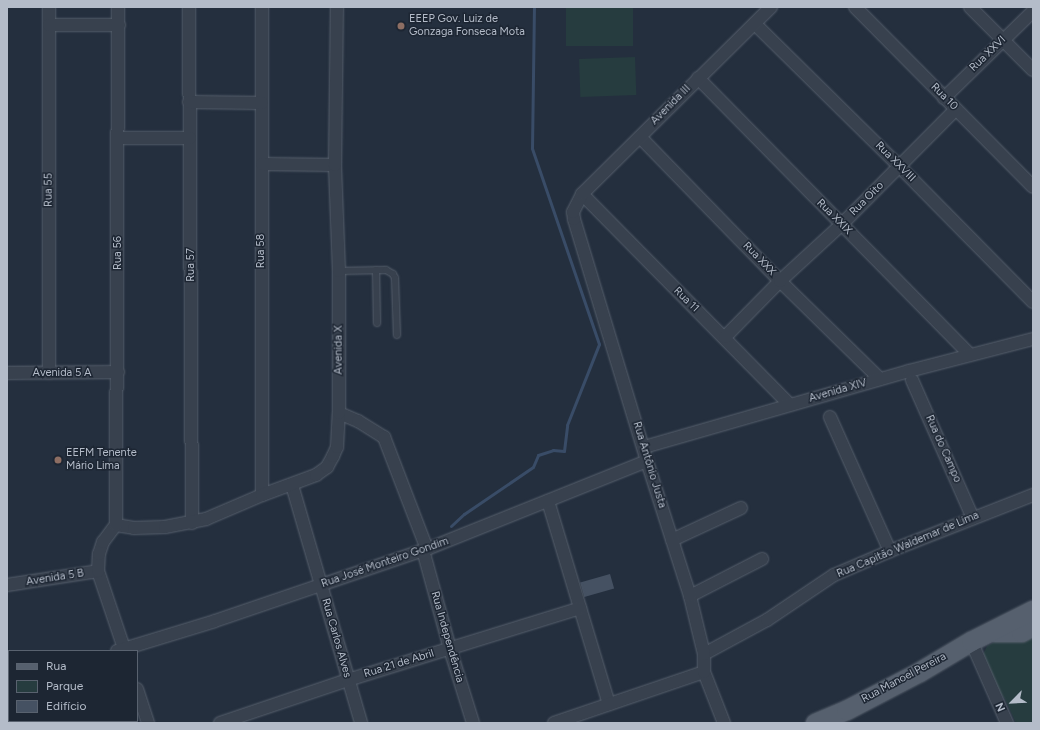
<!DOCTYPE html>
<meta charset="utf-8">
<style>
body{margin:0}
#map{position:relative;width:1040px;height:730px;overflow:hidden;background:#242f3e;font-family:Figtree,sans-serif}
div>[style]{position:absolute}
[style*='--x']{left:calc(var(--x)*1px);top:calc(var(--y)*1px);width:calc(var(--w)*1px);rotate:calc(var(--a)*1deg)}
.green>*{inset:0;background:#263c3f;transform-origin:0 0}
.stream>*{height:3px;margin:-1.5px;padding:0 1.5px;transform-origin:1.5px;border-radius:1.5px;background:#394c67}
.building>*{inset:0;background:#455162;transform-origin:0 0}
.roads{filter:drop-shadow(0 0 1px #565f6c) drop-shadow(0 0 1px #565f6c)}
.lane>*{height:6px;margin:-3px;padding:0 3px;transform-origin:3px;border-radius:3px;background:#38414e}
.street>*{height:12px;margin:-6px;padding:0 6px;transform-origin:6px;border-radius:6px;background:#38414e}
.primary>*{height:19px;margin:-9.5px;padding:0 9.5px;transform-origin:9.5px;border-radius:9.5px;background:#56606e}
.dots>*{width:11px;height:11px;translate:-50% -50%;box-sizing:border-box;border:2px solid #1d2633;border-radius:50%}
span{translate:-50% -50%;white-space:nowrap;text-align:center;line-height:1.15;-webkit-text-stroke:3px #1d2633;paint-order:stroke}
.poi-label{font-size:11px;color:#b4bcc9}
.left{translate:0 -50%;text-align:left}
.street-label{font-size:11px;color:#b4bcc9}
.frame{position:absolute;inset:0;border:8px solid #b4bcc9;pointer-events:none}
.legend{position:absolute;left:8px;top:650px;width:130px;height:72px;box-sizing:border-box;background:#1d2633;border:1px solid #59626f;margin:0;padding:5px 7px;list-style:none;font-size:12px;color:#b4bcc9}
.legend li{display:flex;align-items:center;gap:8px;height:20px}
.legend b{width:20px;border:1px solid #59626f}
.north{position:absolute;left:992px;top:682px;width:40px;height:40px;-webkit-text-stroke:3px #1d2633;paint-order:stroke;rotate:246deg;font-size:11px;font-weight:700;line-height:16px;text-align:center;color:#b4bcc9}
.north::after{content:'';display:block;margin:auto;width:14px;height:18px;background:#b4bcc9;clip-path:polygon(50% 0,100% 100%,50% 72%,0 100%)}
</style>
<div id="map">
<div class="green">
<i style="left:566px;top:7px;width:67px;height:39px"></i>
<i style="left:635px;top:57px;width:38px;height:56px;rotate:88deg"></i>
<i style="clip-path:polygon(1033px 628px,1033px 723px,1016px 723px,1005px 699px,995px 687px,983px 655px,987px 646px,1006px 636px)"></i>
</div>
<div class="stream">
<i style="--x:451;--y:526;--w:18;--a:-43"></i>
<i style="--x:464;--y:514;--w:83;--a:-34.3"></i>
<i style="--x:533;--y:467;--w:13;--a:-67"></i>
<i style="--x:538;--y:455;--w:16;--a:-18"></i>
<i style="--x:553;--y:450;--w:11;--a:5"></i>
<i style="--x:564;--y:451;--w:26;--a:-83"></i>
<i style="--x:567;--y:425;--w:87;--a:-68.4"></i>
<i style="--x:599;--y:344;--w:207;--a:-108.9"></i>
<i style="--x:532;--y:148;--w:141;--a:-89.2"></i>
</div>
<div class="building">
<i style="left:610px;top:574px;width:15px;height:31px;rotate:74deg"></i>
</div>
<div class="roads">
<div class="lane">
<i style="--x:376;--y:270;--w:53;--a:88.9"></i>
<i style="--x:339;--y:271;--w:47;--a:-1.2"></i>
<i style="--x:386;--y:270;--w:8;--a:30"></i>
<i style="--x:393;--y:274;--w:4;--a:63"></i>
<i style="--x:395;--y:278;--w:57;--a:88"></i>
</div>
<div class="street">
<i style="--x:49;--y:7;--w:366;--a:90"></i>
<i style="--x:189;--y:7;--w:516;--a:89.67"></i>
<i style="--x:262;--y:7;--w:488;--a:90"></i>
<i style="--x:855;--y:7;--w:253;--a:45.3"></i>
<i style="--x:970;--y:7;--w:89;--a:45"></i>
<i style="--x:755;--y:24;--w:202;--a:44.6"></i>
<i style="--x:899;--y:166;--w:191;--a:45.4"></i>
<i style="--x:49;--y:25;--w:70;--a:0"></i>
<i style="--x:698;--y:78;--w:388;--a:45.5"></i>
<i style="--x:944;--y:98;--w:124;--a:-44.3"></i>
<i style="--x:189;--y:102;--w:73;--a:0.8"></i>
<i style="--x:640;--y:137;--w:201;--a:45.8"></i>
<i style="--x:780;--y:281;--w:140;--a:44.4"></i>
<i style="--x:118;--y:138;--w:72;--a:0"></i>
<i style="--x:262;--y:164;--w:73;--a:0.8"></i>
<i style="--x:582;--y:194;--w:296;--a:45.4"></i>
<i style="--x:725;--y:337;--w:78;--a:-45.5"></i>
<i style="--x:780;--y:281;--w:83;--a:-42.6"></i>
<i style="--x:841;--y:225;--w:163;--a:-45.2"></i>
<i style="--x:7;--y:373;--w:111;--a:-0.5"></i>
<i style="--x:912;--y:380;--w:151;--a:66.2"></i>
<i style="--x:339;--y:413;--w:21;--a:23"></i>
<i style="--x:358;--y:421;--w:31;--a:32"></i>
<i style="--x:384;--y:437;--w:120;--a:69"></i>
<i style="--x:830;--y:417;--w:147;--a:65.9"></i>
<i style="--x:644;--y:447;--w:276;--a:-16"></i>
<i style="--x:909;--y:371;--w:128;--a:-14.5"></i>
<i style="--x:292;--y:485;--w:248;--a:73.8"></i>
<i style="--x:548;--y:501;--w:212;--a:73.3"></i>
<i style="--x:116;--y:525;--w:18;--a:9"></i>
<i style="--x:134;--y:528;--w:31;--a:-2"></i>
<i style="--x:165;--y:527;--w:42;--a:-11"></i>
<i style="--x:206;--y:519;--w:61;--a:-23.2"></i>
<i style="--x:262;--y:495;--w:58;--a:-20.3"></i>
<i style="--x:316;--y:475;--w:14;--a:-36"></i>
<i style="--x:327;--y:467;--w:13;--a:-61"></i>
<i style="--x:333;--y:456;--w:10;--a:-66"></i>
<i style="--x:337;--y:447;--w:34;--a:-87"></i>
<i style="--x:339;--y:413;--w:142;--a:-90"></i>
<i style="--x:339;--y:271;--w:106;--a:-92.2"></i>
<i style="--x:335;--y:165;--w:158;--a:-89.3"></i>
<i style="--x:672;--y:540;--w:76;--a:-24.9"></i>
<i style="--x:423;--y:550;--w:103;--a:74.7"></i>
<i style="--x:450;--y:649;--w:77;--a:72.7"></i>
<i style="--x:98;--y:571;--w:84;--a:71.4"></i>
<i style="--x:7;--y:585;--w:92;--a:-8.7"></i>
<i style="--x:98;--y:571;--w:17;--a:-87"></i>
<i style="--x:99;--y:554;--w:13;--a:-72"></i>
<i style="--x:103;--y:542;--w:21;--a:-53"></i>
<i style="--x:116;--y:525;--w:518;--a:-89.78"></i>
<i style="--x:690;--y:596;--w:81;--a:-27.2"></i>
<i style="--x:971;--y:641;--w:90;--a:66.3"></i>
<i style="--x:117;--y:651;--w:102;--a:-17"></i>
<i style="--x:215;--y:621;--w:224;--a:-18.8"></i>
<i style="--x:427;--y:549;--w:237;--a:-21.8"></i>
<i style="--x:704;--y:654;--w:72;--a:-28.4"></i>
<i style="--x:767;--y:620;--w:81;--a:-33.9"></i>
<i style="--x:834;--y:575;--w:61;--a:-23.2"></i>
<i style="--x:890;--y:551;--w:154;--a:-21.4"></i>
<i style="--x:7;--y:684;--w:2;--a:-27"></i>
<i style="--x:137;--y:689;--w:36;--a:72"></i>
<i style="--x:75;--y:721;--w:2;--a:63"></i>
<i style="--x:220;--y:723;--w:135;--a:-18.6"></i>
<i style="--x:348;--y:680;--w:243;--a:-17.2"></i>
<i style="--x:554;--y:723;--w:158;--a:-18.8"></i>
<i style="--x:724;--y:723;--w:55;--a:-111.4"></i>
<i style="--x:704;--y:672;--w:18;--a:-90"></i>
<i style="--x:704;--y:654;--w:60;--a:-103.6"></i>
<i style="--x:690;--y:596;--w:142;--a:-107.7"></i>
<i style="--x:647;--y:461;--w:253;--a:-106.8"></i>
<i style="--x:574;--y:219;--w:7;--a:-98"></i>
<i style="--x:573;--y:212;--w:20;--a:-63"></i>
<i style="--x:582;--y:194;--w:266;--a:-44.7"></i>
</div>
<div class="primary">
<i style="--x:994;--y:632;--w:27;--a:0"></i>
<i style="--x:1021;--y:632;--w:13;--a:-27"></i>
<i style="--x:815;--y:723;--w:34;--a:-23"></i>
<i style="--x:846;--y:710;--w:82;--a:-27.5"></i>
<i style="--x:919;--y:672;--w:61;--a:-30.8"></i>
<i style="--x:971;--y:641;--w:69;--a:-26.6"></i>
</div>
</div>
<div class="dots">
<i style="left:401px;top:26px;background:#8d6e63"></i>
<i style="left:58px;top:460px;background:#8d6e63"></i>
</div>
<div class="poi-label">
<span class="left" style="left:409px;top:26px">EEEP Gov. Luiz de<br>Gonzaga Fonseca Mota</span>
<span class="left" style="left:66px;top:460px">EEFM Tenente<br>Mário Lima</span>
</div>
<div class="street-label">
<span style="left:988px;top:54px;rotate:-44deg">Rua XXVI</span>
<span style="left:944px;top:97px;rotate:45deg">Rua 10</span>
<span style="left:671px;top:105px;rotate:-45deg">Avenida III</span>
<span style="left:895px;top:162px;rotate:45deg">Rua XXVIII</span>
<span style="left:49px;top:190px;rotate:-90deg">Rua 55</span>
<span style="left:867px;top:199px;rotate:-45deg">Rua Oito</span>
<span style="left:834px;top:217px;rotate:45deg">Rua XXIX</span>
<span style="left:261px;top:251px;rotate:-90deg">Rua 58</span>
<span style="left:118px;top:253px;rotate:-90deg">Rua 56</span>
<span style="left:759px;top:259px;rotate:46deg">Rua XXX</span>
<span style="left:191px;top:265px;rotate:-90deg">Rua 57</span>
<span style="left:686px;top:300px;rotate:44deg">Rua 11</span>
<span style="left:339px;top:350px;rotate:-90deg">Avenida X</span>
<span style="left:62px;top:373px">Avenida 5 A</span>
<span style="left:838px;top:391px;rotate:-16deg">Avenida XIV</span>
<span style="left:943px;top:449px;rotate:66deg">Rua do Campo</span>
<span style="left:649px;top:465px;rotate:73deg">Rua Antônio Justa</span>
<span style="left:908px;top:545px;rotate:-23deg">Rua Capitão Waldemar de Lima</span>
<span style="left:385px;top:563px;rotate:-19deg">Rua José Monteiro Gondim</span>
<span style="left:55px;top:578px;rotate:-9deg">Avenida 5 B</span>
<span style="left:447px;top:637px;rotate:74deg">Rua Independência</span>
<span style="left:336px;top:638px;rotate:74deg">Rua Carlos Alves</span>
<span style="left:399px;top:664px;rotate:-17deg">Rua 21 de Abril</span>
<span style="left:904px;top:678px;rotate:-28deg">Rua Manoel Pereira</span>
</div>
<div class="frame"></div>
<ul class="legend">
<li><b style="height:5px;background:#56606e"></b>Rua</li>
<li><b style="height:11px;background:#263c3f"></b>Parque</li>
<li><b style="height:11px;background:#455162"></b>Edifício</li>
</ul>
<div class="north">N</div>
</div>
